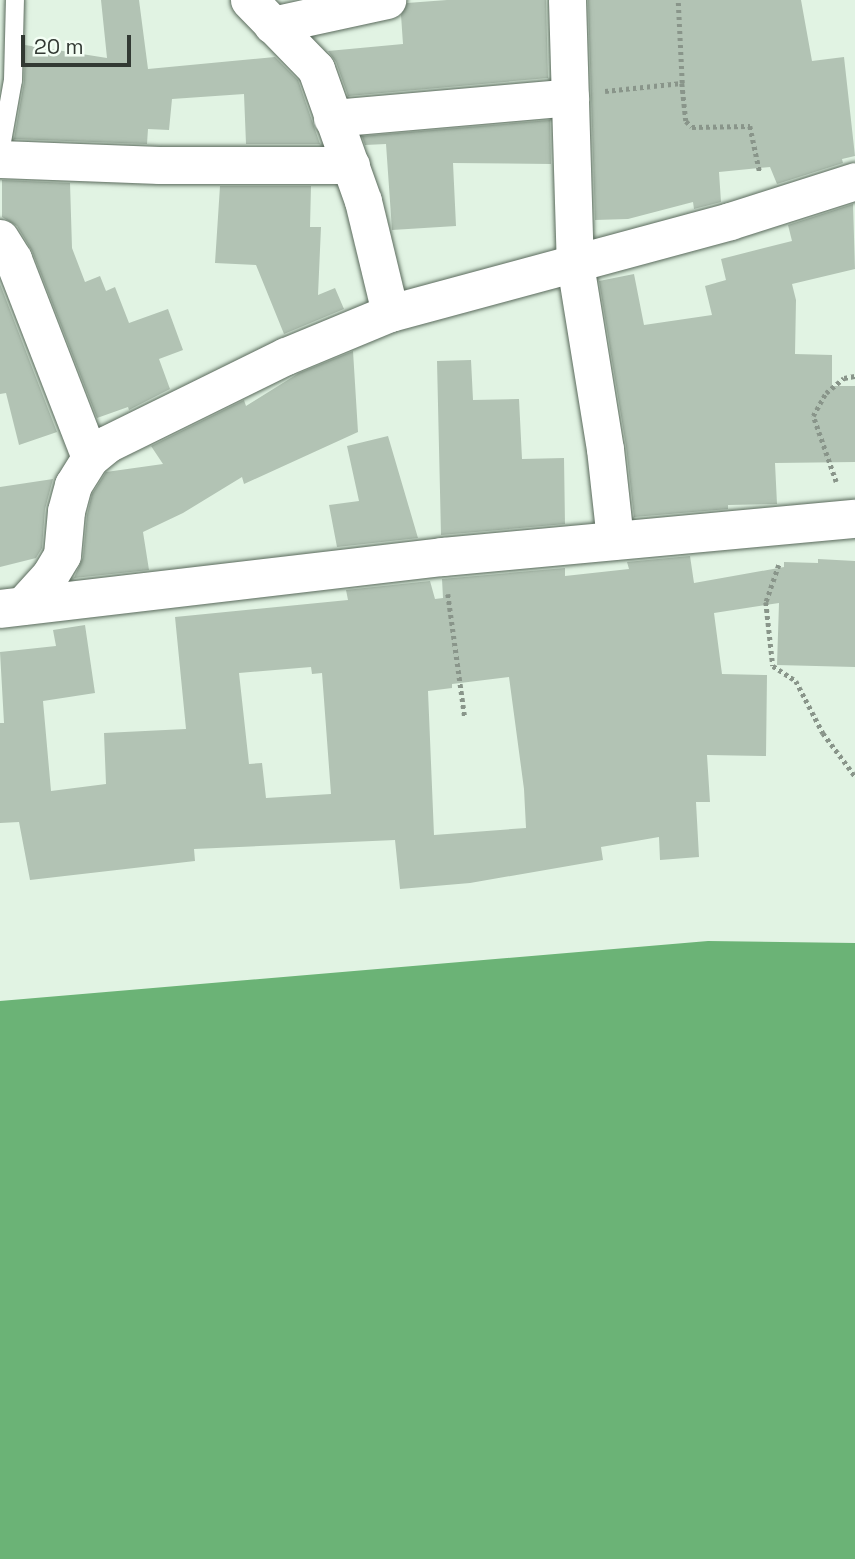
<!DOCTYPE html>
<style>
body{margin:0}
#map{position:relative;width:855px;height:1559px;overflow:hidden;background:#e1f3e3;font-family:"Space Grotesk",sans-serif}
div>[style]{position:absolute}
[style*='--x']{left:calc(var(--x)*1px);top:calc(var(--y)*1px);width:calc(var(--w)*1px);rotate:calc(var(--a)*1deg)}
.water>*{inset:0;background:#6bb376}
.building>*{inset:0;background:#b2c3b4}
.path>*{height:4.5px;margin-top:-2.25px;transform-origin:0;background:repeating-linear-gradient(90deg,#89958a 0 3.5px,transparent 0 7px)}
.roads{filter:drop-shadow(0 0 2px #59695b) drop-shadow(0 0 2px #59695b)}
.lane>*{height:18px;margin:-9px;padding:0 9px;transform-origin:9px;border-radius:9px;background:#fff}
.street>*{height:37px;margin:-18.5px;padding:0 18.5px;transform-origin:18.5px;border-radius:18.5px;background:#fff}
.secondary>*{height:38px;margin:-19px;padding:0 19px;transform-origin:19px;border-radius:19px;background:#fff}
span{translate:-50% -50%;white-space:nowrap;text-align:center;line-height:1.15;-webkit-text-stroke:6px #f3fef4;paint-order:stroke}
.scale{position:absolute;left:21px;top:35px;width:110px;height:32px;box-sizing:border-box;border:4px solid #323933;border-top:0;padding-left:9px;font-size:21px;line-height:24px;white-space:nowrap;color:#323933;-webkit-text-stroke:5px #f3fef4;paint-order:stroke}
</style>
<div id="map">
<div class="water">
<i style="clip-path:polygon(708px 941px,855px 943px,855px 1559px,0 1559px,0 1001px)"></i>
</div>
<div class="building">
<i style="clip-path:polygon(101px 0,139px 0,148px 69px,275px 57px,298px 80px,320px 144px,246px 144px,244px 94px,172px 99px,169px 130px,148px 129px,147px 144px,14px 139px,24px 82px,25px 45px,107px 58px)"></i>
<i style="clip-path:polygon(447px 0,546px 0,548px 78px,348px 96px,336px 62px,328px 51px,403px 44px,401px 15px,407px 3px)"></i>
<i style="clip-path:polygon(588px 0,801px 0,812px 61px,844px 57px,855px 156px,842px 159px,843px 163px,777px 184px,770px 167px,719px 172px,721px 202px,694px 209px,693px 202px,628px 219px,595px 220px)"></i>
<i style="clip-path:polygon(550px 120px,551px 164px,453px 163px,456px 226px,392px 230px,386px 144px,365px 145px,362px 136px)"></i>
<i style="clip-path:polygon(2px 180px,70px 183px,72px 248px,85px 282px,100px 276px,106px 291px,115px 287px,129px 323px,168px 309px,183px 350px,159px 359px,170px 389px,129px 410px,128px 407px,97px 418px,32px 251px,17px 226px,2px 217px)"></i>
<i style="clip-path:polygon(220px 186px,311px 186px,310px 227px,321px 227px,318px 295px,335px 288px,344px 309px,284px 334px,256px 265px,215px 263px)"></i>
<i style="clip-path:polygon(853px 204px,855px 269px,792px 284px,796px 300px,795px 354px,832px 355px,832px 386px,855px 386px,855px 462px,775px 463px,777px 504px,728px 505px,728px 509px,634px 517px,626px 446px,599px 281px,634px 274px,644px 325px,712px 315px,705px 286px,726px 280px,721px 259px,792px 241px,788px 225px)"></i>
<i style="clip-path:polygon(0 284px,57px 432px,19px 445px,6px 393px,0 394px)"></i>
<i style="clip-path:polygon(353px 351px,358px 432px,244px 484px,242px 477px,183px 513px,143px 532px,149px 570px,74px 578px,83px 557px,87px 515px,92px 494px,106px 472px,163px 464px,151px 446px,244px 400px,246px 406px,299px 373px)"></i>
<i style="clip-path:polygon(471px 360px,473px 400px,519px 399px,522px 459px,564px 458px,565px 524px,441px 535px,437px 361px)"></i>
<i style="clip-path:polygon(388px 436px,418px 538px,337px 547px,329px 505px,359px 501px,347px 446px)"></i>
<i style="clip-path:polygon(53px 479px,45px 509px,42px 548px,36px 558px,0 567px,0 487px)"></i>
<i style="clip-path:polygon(evenodd,690px 556px,694px 583px,784px 567px,784px 562px,818px 563px,818px 559px,855px 561px,855px 667px,777px 665px,779px 603px,714px 613px,722px 674px,767px 675px,766px 756px,707px 755px,710px 802px,696px 802px,699px 857px,660px 860px,659px 837px,601px 847px,603px 860px,470px 883px,400px 889px,395px 840px,194px 849px,195px 861px,30px 880px,19px 822px,0 823px,0 723px,4px 723px,0 652px,56px 646px,53px 630px,85px 625px,95px 693px,43px 701px,51px 791px,106px 784px,104px 733px,186px 729px,175px 617px,348px 600px,346px 590px,430px 581px,435px 599px,443px 598px,442px 579px,565px 568px,565px 576px,629px 569px,627px 562px,690px 556px,311px 667px,312px 674px,322px 673px,331px 794px,266px 798px,262px 763px,249px 764px,239px 673px,311px 667px,690px 556px,509px 677px,524px 789px,526px 828px,434px 835px,428px 691px,452px 688px,452px 684px,509px 677px)"></i>
</div>
<div class="path">
<i style="--x:682;--y:83;--w:38;--a:84"></i>
<i style="--x:686;--y:121;--w:8;--a:45"></i>
<i style="--x:692;--y:127;--w:58;--a:-1"></i>
<i style="--x:750;--y:126;--w:48;--a:78"></i>
<i style="--x:605;--y:91;--w:77;--a:-5.9"></i>
<i style="--x:682;--y:83;--w:83;--a:-92.8"></i>
<i style="--x:836;--y:482;--w:70;--a:-109.2"></i>
<i style="--x:813;--y:416;--w:26;--a:-61"></i>
<i style="--x:826;--y:393;--w:23;--a:-40"></i>
<i style="--x:844;--y:378;--w:11;--a:-10"></i>
<i style="--x:779;--y:565;--w:39;--a:109"></i>
<i style="--x:766;--y:602;--w:64;--a:83.8"></i>
<i style="--x:773;--y:666;--w:27;--a:33"></i>
<i style="--x:796;--y:681;--w:59;--a:62.6"></i>
<i style="--x:823;--y:733;--w:54;--a:53.3"></i>
<i style="--x:448;--y:594;--w:125;--a:82.2"></i>
</div>
<div class="roads">
<div class="lane">
<i style="--x:0;--y:153;--w:74;--a:-79.9"></i>
<i style="--x:13;--y:80;--w:80;--a:-88.6"></i>
</div>
<div class="street">
<i style="--x:249;--y:0;--w:96;--a:45.8"></i>
<i style="--x:316;--y:69;--w:140;--a:70.4"></i>
<i style="--x:363;--y:201;--w:115;--a:76.4"></i>
<i style="--x:567;--y:0;--w:264;--a:88.3"></i>
<i style="--x:575;--y:264;--w:187;--a:80.8"></i>
<i style="--x:605;--y:449;--w:92;--a:83.7"></i>
<i style="--x:272;--y:25;--w:118;--a:-12.3"></i>
<i style="--x:332;--y:118;--w:239;--a:-5"></i>
<i style="--x:0;--y:159;--w:159;--a:2.2"></i>
<i style="--x:159;--y:165;--w:192;--a:0"></i>
<i style="--x:0;--y:238;--w:25;--a:58"></i>
<i style="--x:13;--y:259;--w:213;--a:68.8"></i>
<i style="--x:22;--y:606;--w:42;--a:-47.9"></i>
<i style="--x:50;--y:575;--w:23;--a:-59"></i>
<i style="--x:62;--y:555;--w:44;--a:-84.8"></i>
<i style="--x:66;--y:511;--w:27;--a:-75"></i>
<i style="--x:73;--y:485;--w:32;--a:-58"></i>
<i style="--x:90;--y:458;--w:22;--a:-39"></i>
<i style="--x:107;--y:444;--w:199;--a:-26.2"></i>
<i style="--x:286;--y:356;--w:113;--a:-22.5"></i>
<i style="--x:390;--y:313;--w:352;--a:-15.1"></i>
<i style="--x:730;--y:221;--w:131;--a:-17.7"></i>
</div>
<div class="secondary">
<i style="--x:0;--y:609;--w:446;--a:-6.7"></i>
<i style="--x:443;--y:557;--w:414;--a:-5.3"></i>
</div>
</div>
<div class="scale">20 m</div>
</div>
